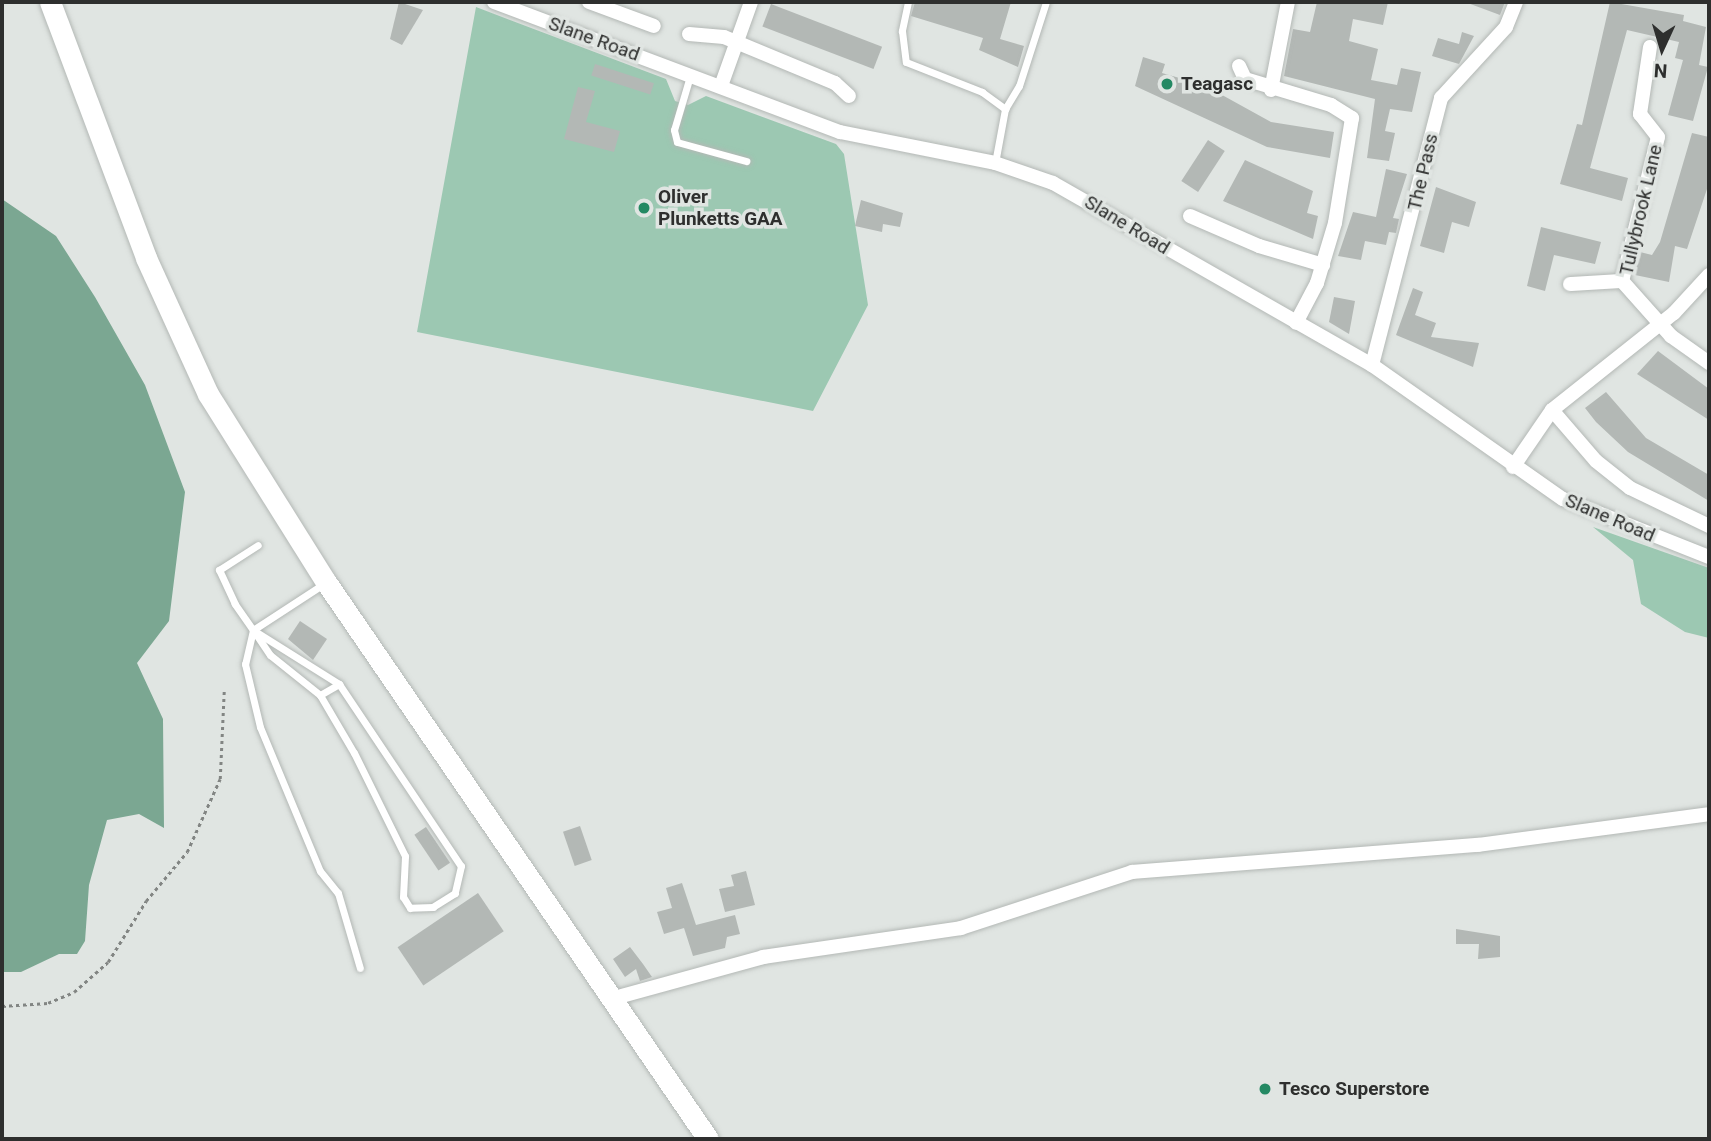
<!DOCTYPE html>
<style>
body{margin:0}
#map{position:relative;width:1711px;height:1141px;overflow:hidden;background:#e0e5e2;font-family:Roboto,sans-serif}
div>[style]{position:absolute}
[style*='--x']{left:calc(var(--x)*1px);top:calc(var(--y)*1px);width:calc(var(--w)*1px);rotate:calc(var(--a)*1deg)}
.green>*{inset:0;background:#9cc8b2}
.water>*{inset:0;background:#7ba792}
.building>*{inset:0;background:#b3b8b5;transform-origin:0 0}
.path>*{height:2.5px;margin-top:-1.25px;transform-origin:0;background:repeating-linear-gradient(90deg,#828583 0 3.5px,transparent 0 7px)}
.roads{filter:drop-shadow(0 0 2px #b3b8b5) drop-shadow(0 0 2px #b3b8b5)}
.lane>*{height:7px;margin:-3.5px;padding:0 3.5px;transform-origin:3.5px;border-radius:3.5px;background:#fff}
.street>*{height:14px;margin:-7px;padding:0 7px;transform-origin:7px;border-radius:7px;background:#fff}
.secondary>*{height:21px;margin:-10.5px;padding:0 10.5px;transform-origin:10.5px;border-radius:10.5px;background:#fff}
.dots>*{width:19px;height:19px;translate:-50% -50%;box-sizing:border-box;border:4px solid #e0e5e2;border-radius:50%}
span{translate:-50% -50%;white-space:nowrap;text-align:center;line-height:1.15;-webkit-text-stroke:7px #e0e5e2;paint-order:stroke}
.street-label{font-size:19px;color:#2e2f2e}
.poi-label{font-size:19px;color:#2e2f2e;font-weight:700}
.left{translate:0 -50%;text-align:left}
.frame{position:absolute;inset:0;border:4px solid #2e2f2e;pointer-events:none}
.north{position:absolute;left:1627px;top:14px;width:70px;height:70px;-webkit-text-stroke:5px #e0e5e2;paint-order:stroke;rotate:184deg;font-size:19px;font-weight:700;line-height:28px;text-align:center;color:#2e2f2e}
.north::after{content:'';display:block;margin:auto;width:24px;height:32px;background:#2e2f2e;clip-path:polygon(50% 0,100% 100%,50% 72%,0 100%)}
</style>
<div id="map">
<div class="green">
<i style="clip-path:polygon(476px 7px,666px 79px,675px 101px,688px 105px,706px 96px,836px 144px,844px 154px,868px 305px,813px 411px,417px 332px)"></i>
<i style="clip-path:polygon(1593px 527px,1709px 568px,1709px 638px,1685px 632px,1641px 604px,1633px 560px)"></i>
</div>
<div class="water">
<i style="clip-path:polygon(2px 199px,56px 236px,95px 297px,145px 385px,185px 492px,169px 621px,137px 663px,163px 719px,164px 828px,139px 814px,107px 820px,89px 885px,85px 941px,77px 954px,59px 954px,21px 972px,2px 972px)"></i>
</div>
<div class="building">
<i style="clip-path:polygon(399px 2px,423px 10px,402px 45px,390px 39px)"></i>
<i style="clip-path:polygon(915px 2px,1011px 2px,1000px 39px,1024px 46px,1018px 67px,979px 50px,983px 38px,911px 16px)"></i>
<i style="clip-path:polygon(1317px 2px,1388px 2px,1383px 25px,1353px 19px,1349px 41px,1378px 49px,1371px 80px,1397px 85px,1401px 68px,1421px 72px,1412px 112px,1390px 109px,1385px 131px,1395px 133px,1389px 161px,1367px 158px,1375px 99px,1284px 76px,1293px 29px,1310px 32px)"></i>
<i style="clip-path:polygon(1465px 2px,1505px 2px,1500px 15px)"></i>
<i style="clip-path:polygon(1610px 2px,1684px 15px,1683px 21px,1706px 27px,1699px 65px,1708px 67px,1693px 121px,1668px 115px,1683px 60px,1675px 58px,1679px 42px,1627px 30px,1590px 168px,1628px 178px,1622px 201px,1560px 184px,1577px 124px,1582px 125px)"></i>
<i style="left:771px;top:4px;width:119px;height:24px;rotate:21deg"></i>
<i style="clip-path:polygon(1462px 32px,1474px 36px,1459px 64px,1432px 56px,1438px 38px,1459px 44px)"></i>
<i style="clip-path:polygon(1143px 57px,1165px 64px,1162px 73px,1204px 85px,1271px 122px,1334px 132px,1330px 158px,1267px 147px,1135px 86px)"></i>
<i style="left:595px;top:64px;width:62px;height:12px;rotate:18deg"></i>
<i style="clip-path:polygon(578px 87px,595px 91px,586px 122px,620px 131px,614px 152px,564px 139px)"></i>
<i style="clip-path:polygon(1692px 133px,1709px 137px,1709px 183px,1687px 249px,1675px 246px,1669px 282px,1635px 275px,1640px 252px,1652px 255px,1660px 242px)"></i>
<i style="left:1208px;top:140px;width:20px;height:49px;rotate:33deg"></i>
<i style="clip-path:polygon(1245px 160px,1313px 191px,1307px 213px,1318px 216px,1313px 239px,1223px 201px)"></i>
<i style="clip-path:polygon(1386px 169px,1407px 174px,1393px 218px,1399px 219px,1396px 233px,1389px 232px,1386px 245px,1365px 241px,1361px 260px,1338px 256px,1353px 212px,1376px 217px)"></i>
<i style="clip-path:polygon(1436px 187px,1476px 202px,1469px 227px,1452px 222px,1444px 253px,1420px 246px)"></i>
<i style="clip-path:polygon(861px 200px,903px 213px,900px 227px,883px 224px,882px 232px,855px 226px)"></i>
<i style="clip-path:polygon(1541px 227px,1601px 242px,1595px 264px,1554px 255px,1545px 291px,1527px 286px)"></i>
<i style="clip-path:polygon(1413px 288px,1423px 292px,1415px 315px,1436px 323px,1431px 337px,1479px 343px,1473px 367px,1396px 335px)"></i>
<i style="clip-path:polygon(1334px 297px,1355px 301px,1349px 334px,1329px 322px)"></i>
<i style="clip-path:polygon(1658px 351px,1709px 389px,1709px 420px,1637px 374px)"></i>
<i style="clip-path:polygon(1606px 392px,1646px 438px,1709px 475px,1709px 501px,1628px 452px,1596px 422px,1585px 408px)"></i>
<i style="clip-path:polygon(300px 621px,327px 639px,313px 660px,288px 639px)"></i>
<i style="left:580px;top:826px;width:36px;height:18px;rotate:71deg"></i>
<i style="left:426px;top:827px;width:43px;height:14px;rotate:56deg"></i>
<i style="clip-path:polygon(746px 871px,755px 905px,725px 912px,719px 889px,734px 886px,731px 875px)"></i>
<i style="clip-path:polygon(682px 883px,696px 925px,735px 915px,740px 934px,727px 937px,725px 948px,693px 956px,684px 928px,664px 934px,657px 912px,672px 908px,666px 888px)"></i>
<i style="left:478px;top:893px;width:46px;height:97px;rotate:56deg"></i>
<i style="clip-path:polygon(1456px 929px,1500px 936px,1500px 957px,1478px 959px,1479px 944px,1456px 944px)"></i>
<i style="clip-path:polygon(630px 947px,643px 964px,652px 977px,640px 981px,636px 969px,625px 977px,613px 959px)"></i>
</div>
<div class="path">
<i style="--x:2;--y:1006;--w:46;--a:-3.7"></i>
<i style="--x:48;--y:1003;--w:28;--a:-23"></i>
<i style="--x:74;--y:992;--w:45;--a:-41.4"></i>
<i style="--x:108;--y:962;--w:72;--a:-58.1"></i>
<i style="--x:146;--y:901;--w:64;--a:-50.1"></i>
<i style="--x:187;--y:852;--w:80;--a:-65.7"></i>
<i style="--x:220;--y:779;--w:89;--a:-87.4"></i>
</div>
<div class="roads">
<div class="lane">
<i style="--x:908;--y:2;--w:30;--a:102"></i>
<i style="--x:902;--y:31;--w:31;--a:83"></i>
<i style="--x:906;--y:62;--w:82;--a:21.5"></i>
<i style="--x:982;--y:92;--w:29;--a:36"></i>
<i style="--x:690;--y:76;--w:56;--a:106.5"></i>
<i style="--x:674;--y:130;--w:12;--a:76"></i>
<i style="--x:677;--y:142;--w:72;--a:15.4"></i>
<i style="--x:995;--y:163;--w:55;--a:-79.5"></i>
<i style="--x:1005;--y:109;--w:27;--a:-59"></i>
<i style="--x:1019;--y:86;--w:88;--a:-72.2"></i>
<i style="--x:325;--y:583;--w:86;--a:146.9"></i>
<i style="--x:253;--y:630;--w:35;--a:103"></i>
<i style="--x:245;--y:664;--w:65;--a:76.6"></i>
<i style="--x:260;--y:727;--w:156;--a:67.4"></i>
<i style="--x:320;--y:871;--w:28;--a:51"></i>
<i style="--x:338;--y:893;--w:78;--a:73.7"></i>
<i style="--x:253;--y:630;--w:102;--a:32.1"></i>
<i style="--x:339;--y:684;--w:219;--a:56.2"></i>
<i style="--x:461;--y:866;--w:28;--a:103"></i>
<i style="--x:455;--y:893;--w:26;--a:148"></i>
<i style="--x:433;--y:907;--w:23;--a:178"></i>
<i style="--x:410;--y:908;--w:13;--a:-122"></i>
<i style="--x:403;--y:897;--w:41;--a:-87.2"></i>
<i style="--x:405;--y:856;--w:115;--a:-116.3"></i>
<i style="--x:354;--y:753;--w:67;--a:-120.4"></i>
<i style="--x:320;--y:695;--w:64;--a:-141.3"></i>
<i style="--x:270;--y:655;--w:30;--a:-124"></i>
<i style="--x:253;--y:630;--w:32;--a:-125"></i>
<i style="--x:235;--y:604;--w:38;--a:-115"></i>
<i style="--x:219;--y:570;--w:46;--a:-32.7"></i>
<i style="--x:320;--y:695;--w:22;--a:-30"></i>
</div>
<div class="street">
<i style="--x:494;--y:2;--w:370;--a:20.6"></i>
<i style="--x:840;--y:132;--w:158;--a:11.3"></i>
<i style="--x:995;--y:163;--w:61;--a:19"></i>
<i style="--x:1053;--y:183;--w:367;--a:29.7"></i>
<i style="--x:1372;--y:365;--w:233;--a:35.1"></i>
<i style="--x:1563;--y:499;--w:157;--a:21.7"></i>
<i style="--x:589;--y:2;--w:69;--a:20.3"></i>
<i style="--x:689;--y:34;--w:35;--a:5"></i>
<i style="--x:724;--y:37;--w:120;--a:22.5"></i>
<i style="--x:835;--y:83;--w:19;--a:43"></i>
<i style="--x:1650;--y:47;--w:68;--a:98.5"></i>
<i style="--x:1640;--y:114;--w:29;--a:52"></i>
<i style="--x:1658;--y:137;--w:148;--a:104"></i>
<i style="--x:1622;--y:281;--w:74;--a:48.3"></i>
<i style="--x:1671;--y:336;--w:47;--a:35.4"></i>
<i style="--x:1239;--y:66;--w:14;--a:65"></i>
<i style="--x:1245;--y:79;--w:90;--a:16.8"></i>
<i style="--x:1331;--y:105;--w:25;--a:32"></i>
<i style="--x:1352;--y:118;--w:106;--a:99.2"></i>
<i style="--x:1335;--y:223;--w:63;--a:106.7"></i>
<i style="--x:1317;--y:283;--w:45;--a:117.7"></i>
<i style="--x:721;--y:86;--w:89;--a:-70.3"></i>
<i style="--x:1271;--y:90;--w:90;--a:-79.1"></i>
<i style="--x:1190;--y:216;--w:75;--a:23.5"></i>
<i style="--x:1259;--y:246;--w:67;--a:16.5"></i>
<i style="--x:1570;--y:284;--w:52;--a:-3.3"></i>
<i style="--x:1372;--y:365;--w:276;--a:-75.5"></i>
<i style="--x:1441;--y:98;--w:96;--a:-47.5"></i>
<i style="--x:1506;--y:27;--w:27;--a:-68"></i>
<i style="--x:1552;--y:410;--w:67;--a:49.2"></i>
<i style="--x:1596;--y:461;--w:43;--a:38.5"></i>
<i style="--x:1630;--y:488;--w:88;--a:25.7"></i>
<i style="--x:1513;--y:467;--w:69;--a:-55.6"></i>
<i style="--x:1552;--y:410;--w:156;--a:-38.5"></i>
<i style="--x:1674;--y:313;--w:52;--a:-47.4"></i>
<i style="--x:611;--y:999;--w:158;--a:-15.4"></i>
<i style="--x:763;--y:957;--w:200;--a:-8.3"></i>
<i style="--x:961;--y:928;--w:180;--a:-18.1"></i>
<i style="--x:1132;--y:872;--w:347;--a:-4.5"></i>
<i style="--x:1478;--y:845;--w:233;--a:-7.6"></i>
</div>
<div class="secondary">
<i style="--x:50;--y:2;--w:273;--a:69.4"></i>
<i style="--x:146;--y:258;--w:149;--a:65.5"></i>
<i style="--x:208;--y:394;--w:222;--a:57.9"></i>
<i style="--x:326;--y:582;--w:675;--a:55.56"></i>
</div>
</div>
<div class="dots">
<i style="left:1167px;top:84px;background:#248963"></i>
<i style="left:644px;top:208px;background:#248963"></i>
<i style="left:1265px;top:1089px;background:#248963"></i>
</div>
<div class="street-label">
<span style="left:594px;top:39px;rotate:20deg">Slane Road</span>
<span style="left:1423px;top:172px;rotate:-77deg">The Pass</span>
<span style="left:1641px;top:210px;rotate:-77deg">Tullybrook Lane</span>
<span style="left:1127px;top:225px;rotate:31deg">Slane Road</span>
<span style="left:1610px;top:518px;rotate:23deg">Slane Road</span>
</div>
<div class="poi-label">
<span class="left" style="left:1181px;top:84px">Teagasc</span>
<span class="left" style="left:658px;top:208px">Oliver<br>Plunketts GAA</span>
<span class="left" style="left:1279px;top:1089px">Tesco Superstore</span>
</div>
<div class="frame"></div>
<div class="north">N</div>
</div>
